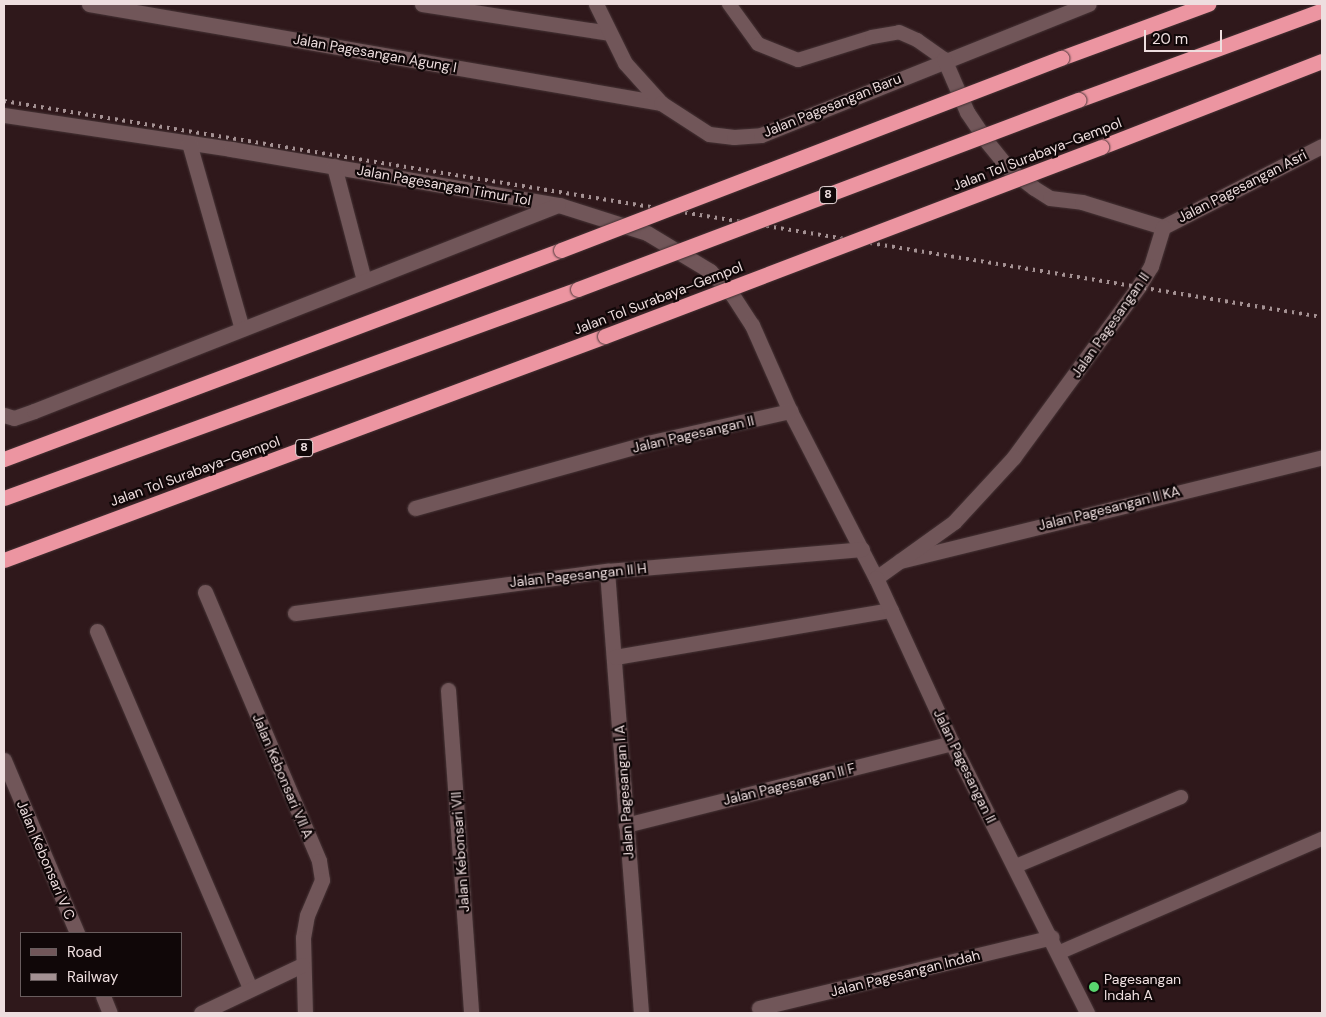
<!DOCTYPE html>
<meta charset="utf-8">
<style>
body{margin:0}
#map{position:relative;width:1326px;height:1017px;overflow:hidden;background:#2f181b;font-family:"DM Sans",sans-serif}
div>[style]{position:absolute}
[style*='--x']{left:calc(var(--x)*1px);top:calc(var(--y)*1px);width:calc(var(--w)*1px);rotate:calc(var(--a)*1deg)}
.roads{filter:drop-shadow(0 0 1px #463436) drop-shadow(0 0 1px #463436)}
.lane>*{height:14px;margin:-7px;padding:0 7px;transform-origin:7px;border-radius:7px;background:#715659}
.street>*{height:15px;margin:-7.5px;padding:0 7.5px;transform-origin:7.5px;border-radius:7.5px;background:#715659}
.secondary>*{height:15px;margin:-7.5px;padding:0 7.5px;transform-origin:7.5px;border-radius:7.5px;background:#715659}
.highway>*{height:15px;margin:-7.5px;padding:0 7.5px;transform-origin:7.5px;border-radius:7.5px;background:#ec95a1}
.rail>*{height:4px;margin-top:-2px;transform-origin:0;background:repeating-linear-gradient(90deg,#a49193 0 2.5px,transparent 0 7.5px)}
.bridges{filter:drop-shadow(0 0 1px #463436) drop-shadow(0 0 1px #463436)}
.highway-bridge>*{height:15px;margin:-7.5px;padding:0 7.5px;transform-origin:7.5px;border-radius:7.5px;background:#ec95a1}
.dots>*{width:14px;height:14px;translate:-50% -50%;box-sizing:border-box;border:2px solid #100708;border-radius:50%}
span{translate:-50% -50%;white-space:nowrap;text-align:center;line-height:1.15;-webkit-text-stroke:4.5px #100708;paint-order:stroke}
.shield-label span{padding:1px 4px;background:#100708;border:1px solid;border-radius:4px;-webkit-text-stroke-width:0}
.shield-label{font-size:12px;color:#eededf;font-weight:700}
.street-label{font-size:14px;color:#eededf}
.poi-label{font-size:14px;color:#eededf}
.left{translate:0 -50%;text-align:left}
.frame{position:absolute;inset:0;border:5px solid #eededf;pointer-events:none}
.legend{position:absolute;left:20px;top:932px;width:162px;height:65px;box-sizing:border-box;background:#100708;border:1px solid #695d5e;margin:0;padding:6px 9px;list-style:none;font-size:15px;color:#eededf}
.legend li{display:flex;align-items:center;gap:10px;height:25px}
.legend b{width:25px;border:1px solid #695d5e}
.scale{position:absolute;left:1144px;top:30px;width:78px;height:22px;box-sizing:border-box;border:2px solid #eededf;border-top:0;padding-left:6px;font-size:15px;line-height:18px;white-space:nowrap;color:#eededf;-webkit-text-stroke:4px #100708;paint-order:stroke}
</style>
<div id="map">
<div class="roads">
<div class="lane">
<i style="--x:729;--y:4;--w:49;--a:54.1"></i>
<i style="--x:758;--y:44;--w:43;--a:21.8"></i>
<i style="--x:798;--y:60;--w:77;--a:-17.3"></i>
<i style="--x:872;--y:37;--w:27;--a:-10"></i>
<i style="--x:899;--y:32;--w:20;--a:24"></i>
<i style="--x:917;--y:40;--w:33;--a:35"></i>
<i style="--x:1016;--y:866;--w:179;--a:-22.7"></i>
<i style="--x:1058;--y:953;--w:288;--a:-23.4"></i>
</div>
<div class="street">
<i style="--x:89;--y:4;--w:581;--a:9.82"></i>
<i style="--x:422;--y:4;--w:189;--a:8.8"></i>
<i style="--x:596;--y:4;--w:66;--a:63.8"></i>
<i style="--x:625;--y:63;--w:54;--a:48"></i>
<i style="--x:661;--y:103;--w:57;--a:32.9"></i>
<i style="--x:709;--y:134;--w:25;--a:7"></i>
<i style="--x:734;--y:137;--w:27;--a:-4"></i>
<i style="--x:761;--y:135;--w:353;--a:-21.8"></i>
<i style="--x:4;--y:115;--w:230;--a:8.5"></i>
<i style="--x:231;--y:149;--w:333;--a:9.7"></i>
<i style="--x:559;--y:205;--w:92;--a:17.7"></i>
<i style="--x:647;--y:233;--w:74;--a:31.1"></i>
<i style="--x:710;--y:271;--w:34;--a:47"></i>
<i style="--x:733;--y:296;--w:35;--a:57"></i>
<i style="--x:752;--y:325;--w:94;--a:66.2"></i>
<i style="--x:790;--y:411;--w:188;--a:62.8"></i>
<i style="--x:189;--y:143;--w:193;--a:74.1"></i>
<i style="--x:334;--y:166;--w:118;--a:75.3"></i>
<i style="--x:1163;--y:227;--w:178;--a:-27"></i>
<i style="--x:4;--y:415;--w:10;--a:17"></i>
<i style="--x:14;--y:418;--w:21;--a:-19"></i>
<i style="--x:34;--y:411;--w:563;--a:-21.46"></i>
<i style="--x:415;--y:508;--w:242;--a:-15.6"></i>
<i style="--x:648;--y:443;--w:146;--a:-12.7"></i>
<i style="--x:900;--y:561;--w:435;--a:-13.8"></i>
<i style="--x:607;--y:571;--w:443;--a:85.6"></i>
<i style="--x:205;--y:592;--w:292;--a:67"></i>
<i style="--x:319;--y:861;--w:19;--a:81"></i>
<i style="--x:322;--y:880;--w:38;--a:113"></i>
<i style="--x:307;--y:915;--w:23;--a:100"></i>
<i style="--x:303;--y:938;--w:75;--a:88.5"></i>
<i style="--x:295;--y:613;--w:315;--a:-7.7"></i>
<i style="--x:607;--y:571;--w:256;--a:-4.9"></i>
<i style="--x:97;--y:631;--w:388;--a:66.8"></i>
<i style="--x:615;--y:657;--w:280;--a:-9.7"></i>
<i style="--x:448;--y:690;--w:324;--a:85.9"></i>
<i style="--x:4;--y:760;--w:188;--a:67.1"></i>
<i style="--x:626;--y:825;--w:336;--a:-14.1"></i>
<i style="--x:103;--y:996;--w:18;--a:68"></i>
<i style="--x:759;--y:1008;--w:301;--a:-13.6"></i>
<i style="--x:201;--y:1013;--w:112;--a:-25.4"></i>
</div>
<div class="secondary">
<i style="--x:944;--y:59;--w:58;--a:66.5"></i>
<i style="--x:967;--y:112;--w:37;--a:56"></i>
<i style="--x:988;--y:143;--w:33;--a:51"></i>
<i style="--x:1009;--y:169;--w:31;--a:37"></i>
<i style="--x:1034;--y:188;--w:19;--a:32"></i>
<i style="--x:1050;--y:198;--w:32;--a:7"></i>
<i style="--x:1082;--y:202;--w:85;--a:17.2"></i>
<i style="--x:1163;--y:227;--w:41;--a:107.1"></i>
<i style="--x:1151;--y:266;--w:23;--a:121"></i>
<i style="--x:1139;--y:286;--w:212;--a:126.2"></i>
<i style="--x:1014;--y:457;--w:88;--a:132.7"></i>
<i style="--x:954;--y:522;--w:96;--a:144.3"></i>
<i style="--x:876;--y:578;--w:182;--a:65.3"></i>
<i style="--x:952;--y:743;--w:302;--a:63.4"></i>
</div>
<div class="highway">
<i style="--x:1061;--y:58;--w:157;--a:-20.2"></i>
<i style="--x:1078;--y:100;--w:260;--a:-20.2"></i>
<i style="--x:1101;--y:147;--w:237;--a:-21.3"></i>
<i style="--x:4;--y:459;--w:595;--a:-20.57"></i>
<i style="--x:4;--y:498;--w:611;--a:-20.01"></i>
<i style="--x:4;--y:560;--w:641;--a:-20.44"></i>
</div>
</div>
<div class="rail">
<i style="--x:4;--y:101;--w:1336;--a:9.31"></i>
</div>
<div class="bridges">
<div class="highway-bridge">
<i style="--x:561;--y:250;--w:536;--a:-21.01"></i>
<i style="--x:578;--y:289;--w:535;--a:-20.71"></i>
<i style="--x:605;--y:336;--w:531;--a:-20.86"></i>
</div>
</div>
<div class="dots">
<i style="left:1094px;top:987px;background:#59d56f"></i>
</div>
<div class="shield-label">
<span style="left:828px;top:195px">8</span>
<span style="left:304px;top:448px">8</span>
</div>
<div class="street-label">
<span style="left:375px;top:53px;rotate:10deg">Jalan Pagesangan Agung I</span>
<span style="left:832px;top:105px;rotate:-22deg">Jalan Pagesangan Baru</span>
<span style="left:1037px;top:154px;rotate:-21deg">Jalan Tol Surabaya–Gempol</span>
<span style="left:444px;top:185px;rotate:10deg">Jalan Pagesangan Timur Tol</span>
<span style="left:1242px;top:186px;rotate:-27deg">Jalan Pagesangan Asri</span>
<span style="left:658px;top:298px;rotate:-21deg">Jalan Tol Surabaya–Gempol</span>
<span style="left:1110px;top:325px;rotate:-55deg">Jalan Pagesangan II</span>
<span style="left:693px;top:434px;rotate:-13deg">Jalan Pagesangan II</span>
<span style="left:195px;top:471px;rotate:-20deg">Jalan Tol Surabaya–Gempol</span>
<span style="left:1109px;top:508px;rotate:-14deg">Jalan Pagesangan II KA</span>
<span style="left:578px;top:575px;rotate:-6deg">Jalan Pagesangan II H</span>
<span style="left:965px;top:766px;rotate:64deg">Jalan Pagesangan II</span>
<span style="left:283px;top:776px;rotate:67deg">Jalan Kebonsari VII A</span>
<span style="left:789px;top:784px;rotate:-14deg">Jalan Pagesangan II F</span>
<span style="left:624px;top:792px;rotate:-94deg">Jalan Pagesangan I A</span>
<span style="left:460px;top:852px;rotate:-94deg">Jalan Kebonsari VII</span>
<span style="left:46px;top:860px;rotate:67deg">Jalan Kebonsari V C</span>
<span style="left:905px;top:973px;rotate:-14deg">Jalan Pagesangan Indah</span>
</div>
<div class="poi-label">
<span class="left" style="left:1104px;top:987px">Pagesangan<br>Indah A</span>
</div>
<div class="frame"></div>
<ul class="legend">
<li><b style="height:6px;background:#715659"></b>Road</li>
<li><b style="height:6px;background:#a49193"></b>Railway</li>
</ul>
<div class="scale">20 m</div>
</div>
